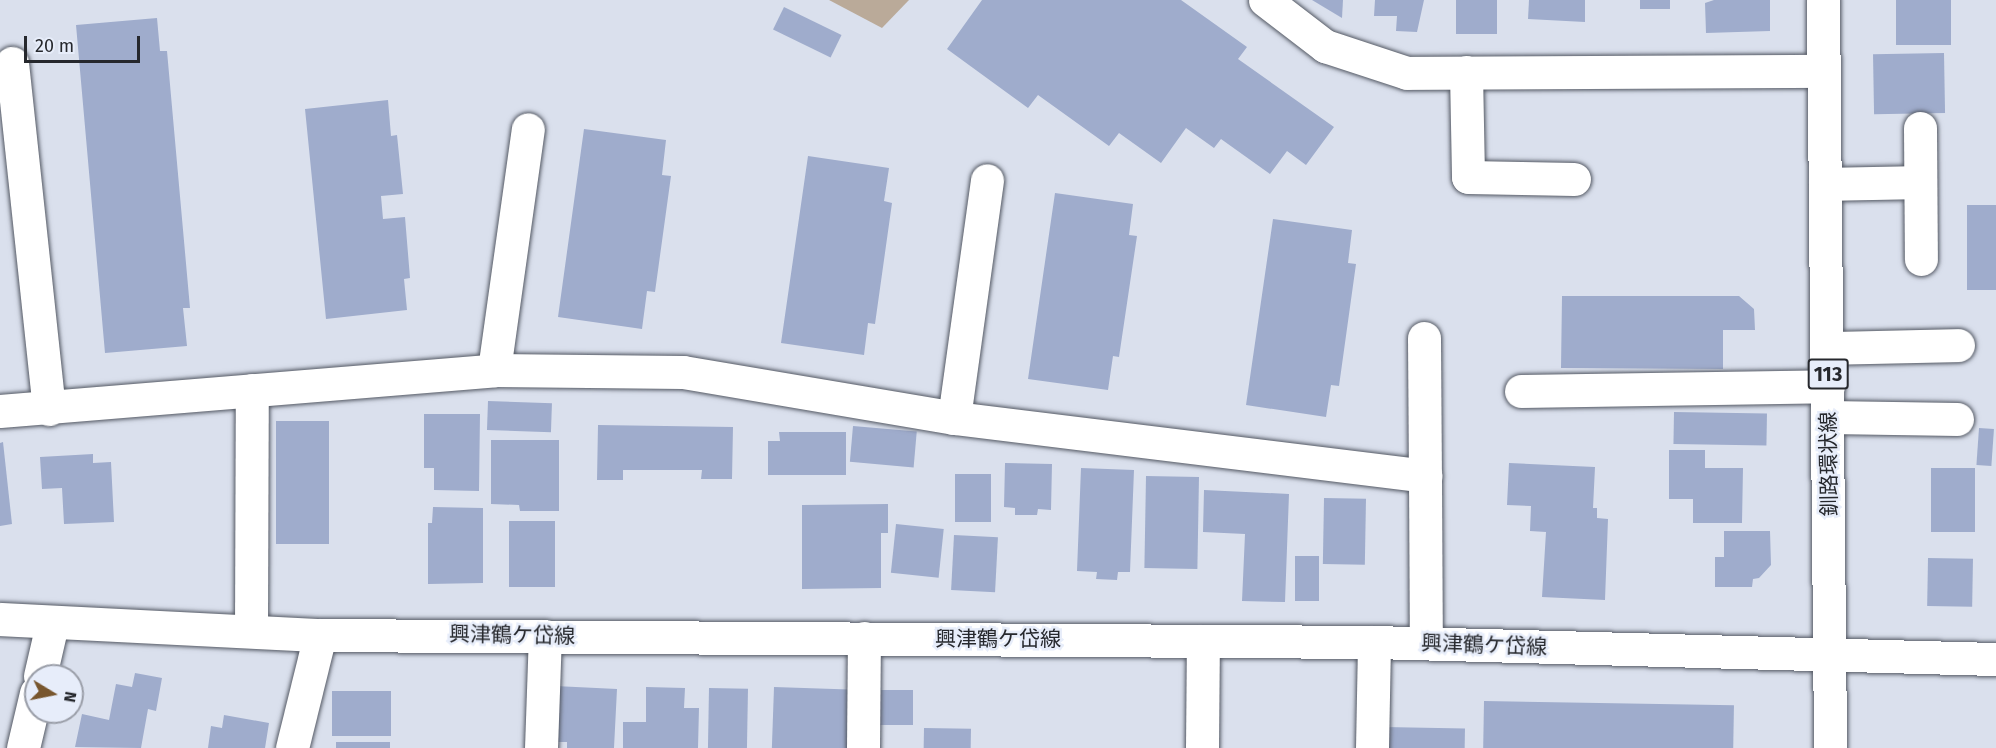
<!DOCTYPE html>
<meta charset="utf-8">
<style>
body{margin:0}
#map{position:relative;width:1996px;height:748px;overflow:hidden;background:#dae0ed;font-family:"Fira Sans","Noto Sans JP",sans-serif}
div>[style]{position:absolute}
[style*='--x']{left:calc(var(--x)*1px);top:calc(var(--y)*1px);width:calc(var(--w)*1px);rotate:calc(var(--a)*1deg)}
.green>*{inset:0;background:#baaa99}
.building>*{inset:0;background:#9faccc;transform-origin:0 0}
.roads{filter:drop-shadow(0 0 2px #545964) drop-shadow(0 0 2px #545964)}
.minor>*{height:33px;margin:-16.5px;padding:0 16.5px;transform-origin:16.5px;border-radius:16.5px;background:#fff}
.major>*{height:33px;margin:-16.5px;padding:0 16.5px;transform-origin:16.5px;border-radius:16.5px;background:#fff}
span{translate:-50% -50%;white-space:nowrap;text-align:center;line-height:1.15;-webkit-text-stroke:5px #e7edfa;paint-order:stroke}
.shield-label span{padding:2px 4px;background:#e7edfa;border:2px solid;border-radius:4px;-webkit-text-stroke-width:0}
.shield-label{font-size:20px;color:#26282d;font-weight:700}
.street-label{font-size:21px;color:#26282d}
.north{position:absolute;left:24px;top:664px;width:60px;height:60px;box-sizing:border-box;background:#e7edfa;border:2px solid #9a9ea8;border-radius:50%;rotate:100deg;font-size:16px;font-weight:700;line-height:24px;text-align:center;color:#26282d}
.north::after{content:'';display:block;margin:auto;width:21px;height:27px;background:#78562e;clip-path:polygon(50% 0,100% 100%,50% 72%,0 100%)}
.scale{position:absolute;left:24px;top:36px;width:116px;height:27px;box-sizing:border-box;border:3px solid #26282d;border-top:0;padding-left:8px;font-size:18px;line-height:21px;white-space:nowrap;color:#26282d;-webkit-text-stroke:4px #e7edfa;paint-order:stroke}
</style>
<div id="map">
<div class="green">
<i style="clip-path:polygon(829px 0,909px 0,882px 28px)"></i>
</div>
<div class="building">
<i style="clip-path:polygon(982px 0,1181px 0,1247px 47px,1238px 59px,1334px 127px,1306px 165px,1287px 151px,1270px 174px,1221px 139px,1214px 148px,1186px 128px,1161px 163px,1119px 133px,1109px 146px,1038px 95px,1028px 108px,947px 49px)"></i>
<i style="clip-path:polygon(1312px 0,1343px 0,1342px 18px)"></i>
<i style="clip-path:polygon(1375px 0,1424px 0,1417px 32px,1396px 31px,1397px 16px,1374px 16px)"></i>
<i style="left:1456px;top:0;width:41px;height:34px"></i>
<i style="clip-path:polygon(1529px 0,1585px 0,1585px 22px,1528px 19px)"></i>
<i style="left:1640px;top:0;width:30px;height:9px"></i>
<i style="clip-path:polygon(1714px 0,1770px 0,1770px 31px,1706px 33px,1705px 3px)"></i>
<i style="left:1896px;top:0;width:55px;height:45px"></i>
<i style="left:784px;top:7px;width:64px;height:25px;rotate:26deg"></i>
<i style="clip-path:polygon(157px 18px,160px 51px,167px 51px,190px 308px,183px 308px,187px 346px,105px 353px,76px 25px)"></i>
<i style="left:1944px;top:53px;width:60px;height:71px;rotate:89deg"></i>
<i style="clip-path:polygon(388px 100px,391px 136px,397px 135px,403px 194px,381px 196px,383px 219px,405px 217px,410px 278px,404px 279px,407px 310px,326px 319px,305px 109px)"></i>
<i style="clip-path:polygon(584px 129px,666px 140px,662px 175px,671px 176px,655px 292px,647px 291px,642px 329px,558px 317px)"></i>
<i style="clip-path:polygon(808px 156px,889px 168px,884px 201px,892px 203px,875px 324px,868px 323px,864px 355px,781px 343px)"></i>
<i style="clip-path:polygon(1055px 193px,1133px 204px,1129px 235px,1137px 236px,1119px 357px,1113px 356px,1108px 390px,1028px 379px)"></i>
<i style="left:1967px;top:205px;width:29px;height:85px"></i>
<i style="clip-path:polygon(1273px 219px,1352px 230px,1348px 263px,1356px 264px,1339px 386px,1331px 385px,1326px 417px,1246px 405px)"></i>
<i style="clip-path:polygon(1562px 296px,1739px 296px,1754px 309px,1755px 330px,1723px 330px,1723px 369px,1561px 368px)"></i>
<i style="left:488px;top:401px;width:64px;height:29px;rotate:2deg"></i>
<i style="left:1674px;top:412px;width:93px;height:32px;rotate:1deg"></i>
<i style="clip-path:polygon(424px 414px,480px 414px,479px 491px,434px 490px,434px 468px,424px 468px)"></i>
<i style="left:276px;top:421px;width:53px;height:123px"></i>
<i style="clip-path:polygon(598px 425px,733px 427px,732px 479px,701px 479px,702px 470px,623px 470px,623px 480px,597px 480px)"></i>
<i style="left:853px;top:426px;width:64px;height:36px;rotate:5deg"></i>
<i style="left:1979px;top:428px;width:15px;height:37px;rotate:4deg"></i>
<i style="clip-path:polygon(779px 432px,846px 432px,846px 475px,768px 475px,768px 441px,780px 441px)"></i>
<i style="clip-path:polygon(491px 440px,559px 440px,559px 511px,520px 511px,519px 505px,491px 504px)"></i>
<i style="clip-path:polygon(3px 442px,12px 524px,0 526px,0 443px)"></i>
<i style="clip-path:polygon(1669px 450px,1705px 450px,1705px 468px,1743px 468px,1742px 523px,1693px 523px,1693px 499px,1669px 499px)"></i>
<i style="clip-path:polygon(93px 454px,93px 463px,111px 462px,114px 522px,64px 524px,62px 488px,42px 489px,40px 457px)"></i>
<i style="clip-path:polygon(1005px 463px,1052px 464px,1051px 510px,1038px 509px,1037px 515px,1015px 515px,1015px 508px,1004px 507px)"></i>
<i style="clip-path:polygon(1509px 463px,1595px 467px,1593px 508px,1597px 508px,1597px 518px,1608px 519px,1605px 600px,1542px 597px,1546px 532px,1530px 531px,1531px 506px,1507px 505px)"></i>
<i style="clip-path:polygon(1081px 468px,1134px 470px,1130px 572px,1118px 572px,1117px 580px,1096px 579px,1097px 572px,1077px 571px)"></i>
<i style="left:1931px;top:468px;width:44px;height:64px"></i>
<i style="left:955px;top:474px;width:36px;height:48px"></i>
<i style="left:1146px;top:476px;width:53px;height:92px;rotate:1deg"></i>
<i style="clip-path:polygon(1204px 490px,1289px 494px,1285px 602px,1242px 601px,1245px 534px,1203px 532px)"></i>
<i style="left:1324px;top:498px;width:42px;height:66px;rotate:1deg"></i>
<i style="clip-path:polygon(888px 504px,888px 533px,881px 533px,881px 588px,802px 589px,802px 505px)"></i>
<i style="clip-path:polygon(433px 507px,483px 508px,483px 583px,428px 584px,428px 523px,432px 523px)"></i>
<i style="left:509px;top:521px;width:46px;height:66px"></i>
<i style="left:896px;top:524px;width:48px;height:49px;rotate:6deg"></i>
<i style="clip-path:polygon(1724px 531px,1770px 531px,1771px 565px,1759px 578px,1753px 579px,1752px 587px,1715px 587px,1715px 557px,1724px 557px)"></i>
<i style="left:954px;top:535px;width:44px;height:55px;rotate:3deg"></i>
<i style="left:1295px;top:556px;width:24px;height:45px"></i>
<i style="left:1928px;top:558px;width:45px;height:48px;rotate:1deg"></i>
<i style="clip-path:polygon(135px 673px,162px 678px,156px 711px,148px 709px,141px 748px,75px 747px,82px 714px,109px 720px,116px 684px,132px 687px)"></i>
<i style="clip-path:polygon(555px 686px,617px 689px,614px 748px,567px 748px,567px 742px,553px 742px)"></i>
<i style="clip-path:polygon(646px 687px,685px 688px,684px 708px,699px 708px,698px 748px,623px 748px,623px 722px,646px 722px)"></i>
<i style="left:774px;top:687px;width:75px;height:61px;rotate:2deg"></i>
<i style="left:709px;top:688px;width:39px;height:60px;rotate:1deg"></i>
<i style="left:878px;top:690px;width:35px;height:35px"></i>
<i style="left:332px;top:691px;width:59px;height:45px"></i>
<i style="left:1484px;top:701px;width:250px;height:47px;rotate:1deg"></i>
<i style="clip-path:polygon(224px 715px,269px 723px,265px 748px,208px 748px,211px 726px,222px 728px)"></i>
<i style="left:1384px;top:727px;width:81px;height:21px;rotate:1deg"></i>
<i style="left:924px;top:728px;width:47px;height:20px;rotate:1deg"></i>
<i style="left:336px;top:742px;width:54px;height:6px"></i>
</div>
<div class="roads">
<div class="minor">
<i style="--x:1265;--y:0;--w:76;--a:37.5"></i>
<i style="--x:1325;--y:46;--w:86;--a:18.2"></i>
<i style="--x:1407;--y:73;--w:416;--a:-0.3"></i>
<i style="--x:12;--y:63;--w:348;--a:83.9"></i>
<i style="--x:1466;--y:72;--w:105;--a:88.9"></i>
<i style="--x:1468;--y:177;--w:106;--a:1.1"></i>
<i style="--x:1920;--y:128;--w:131;--a:89.6"></i>
<i style="--x:1825;--y:184;--w:95;--a:-1.2"></i>
<i style="--x:1424;--y:338;--w:138;--a:89.6"></i>
<i style="--x:1828;--y:348;--w:130;--a:-1.3"></i>
<i style="--x:494;--y:370;--w:243;--a:-82"></i>
<i style="--x:1521;--y:391;--w:307;--a:-0.9"></i>
<i style="--x:0;--y:411;--w:496;--a:-4.7"></i>
<i style="--x:494;--y:370;--w:189;--a:0.6"></i>
<i style="--x:683;--y:372;--w:275;--a:9.6"></i>
<i style="--x:954;--y:418;--w:475;--a:7"></i>
<i style="--x:1425;--y:476;--w:167;--a:89.7"></i>
<i style="--x:1829;--y:417;--w:128;--a:0.9"></i>
<i style="--x:954;--y:418;--w:240;--a:-82.1"></i>
<i style="--x:0;--y:619;--w:320;--a:2.9"></i>
<i style="--x:320;--y:635;--w:1054;--a:0.38"></i>
<i style="--x:1374;--y:642;--w:622;--a:1.57"></i>
<i style="--x:251;--y:629;--w:239;--a:-89.8"></i>
<i style="--x:40;--y:676;--w:53;--a:-77"></i>
<i style="--x:23;--y:748;--w:57;--a:-76.7"></i>
<i style="--x:292;--y:748;--w:116;--a:-76.1"></i>
<i style="--x:541;--y:748;--w:112;--a:-88"></i>
<i style="--x:863;--y:748;--w:110;--a:-89.5"></i>
<i style="--x:1202;--y:748;--w:107;--a:-89.5"></i>
<i style="--x:1372;--y:748;--w:106;--a:-88.9"></i>
</div>
<div class="major">
<i style="--x:1823;--y:0;--w:748;--a:89.46"></i>
</div>
</div>
<div class="shield-label">
<span style="left:1828px;top:374px">113</span>
</div>
<div class="street-label">
<span style="left:1829px;top:464px;rotate:-91deg">釧路環状線</span>
<span style="left:512px;top:635px;rotate:1deg">興津鶴ケ岱線</span>
<span style="left:998px;top:639px">興津鶴ケ岱線</span>
<span style="left:1484px;top:645px;rotate:2deg">興津鶴ケ岱線</span>
</div>
<div class="north">N</div>
<div class="scale">20 m</div>
</div>
